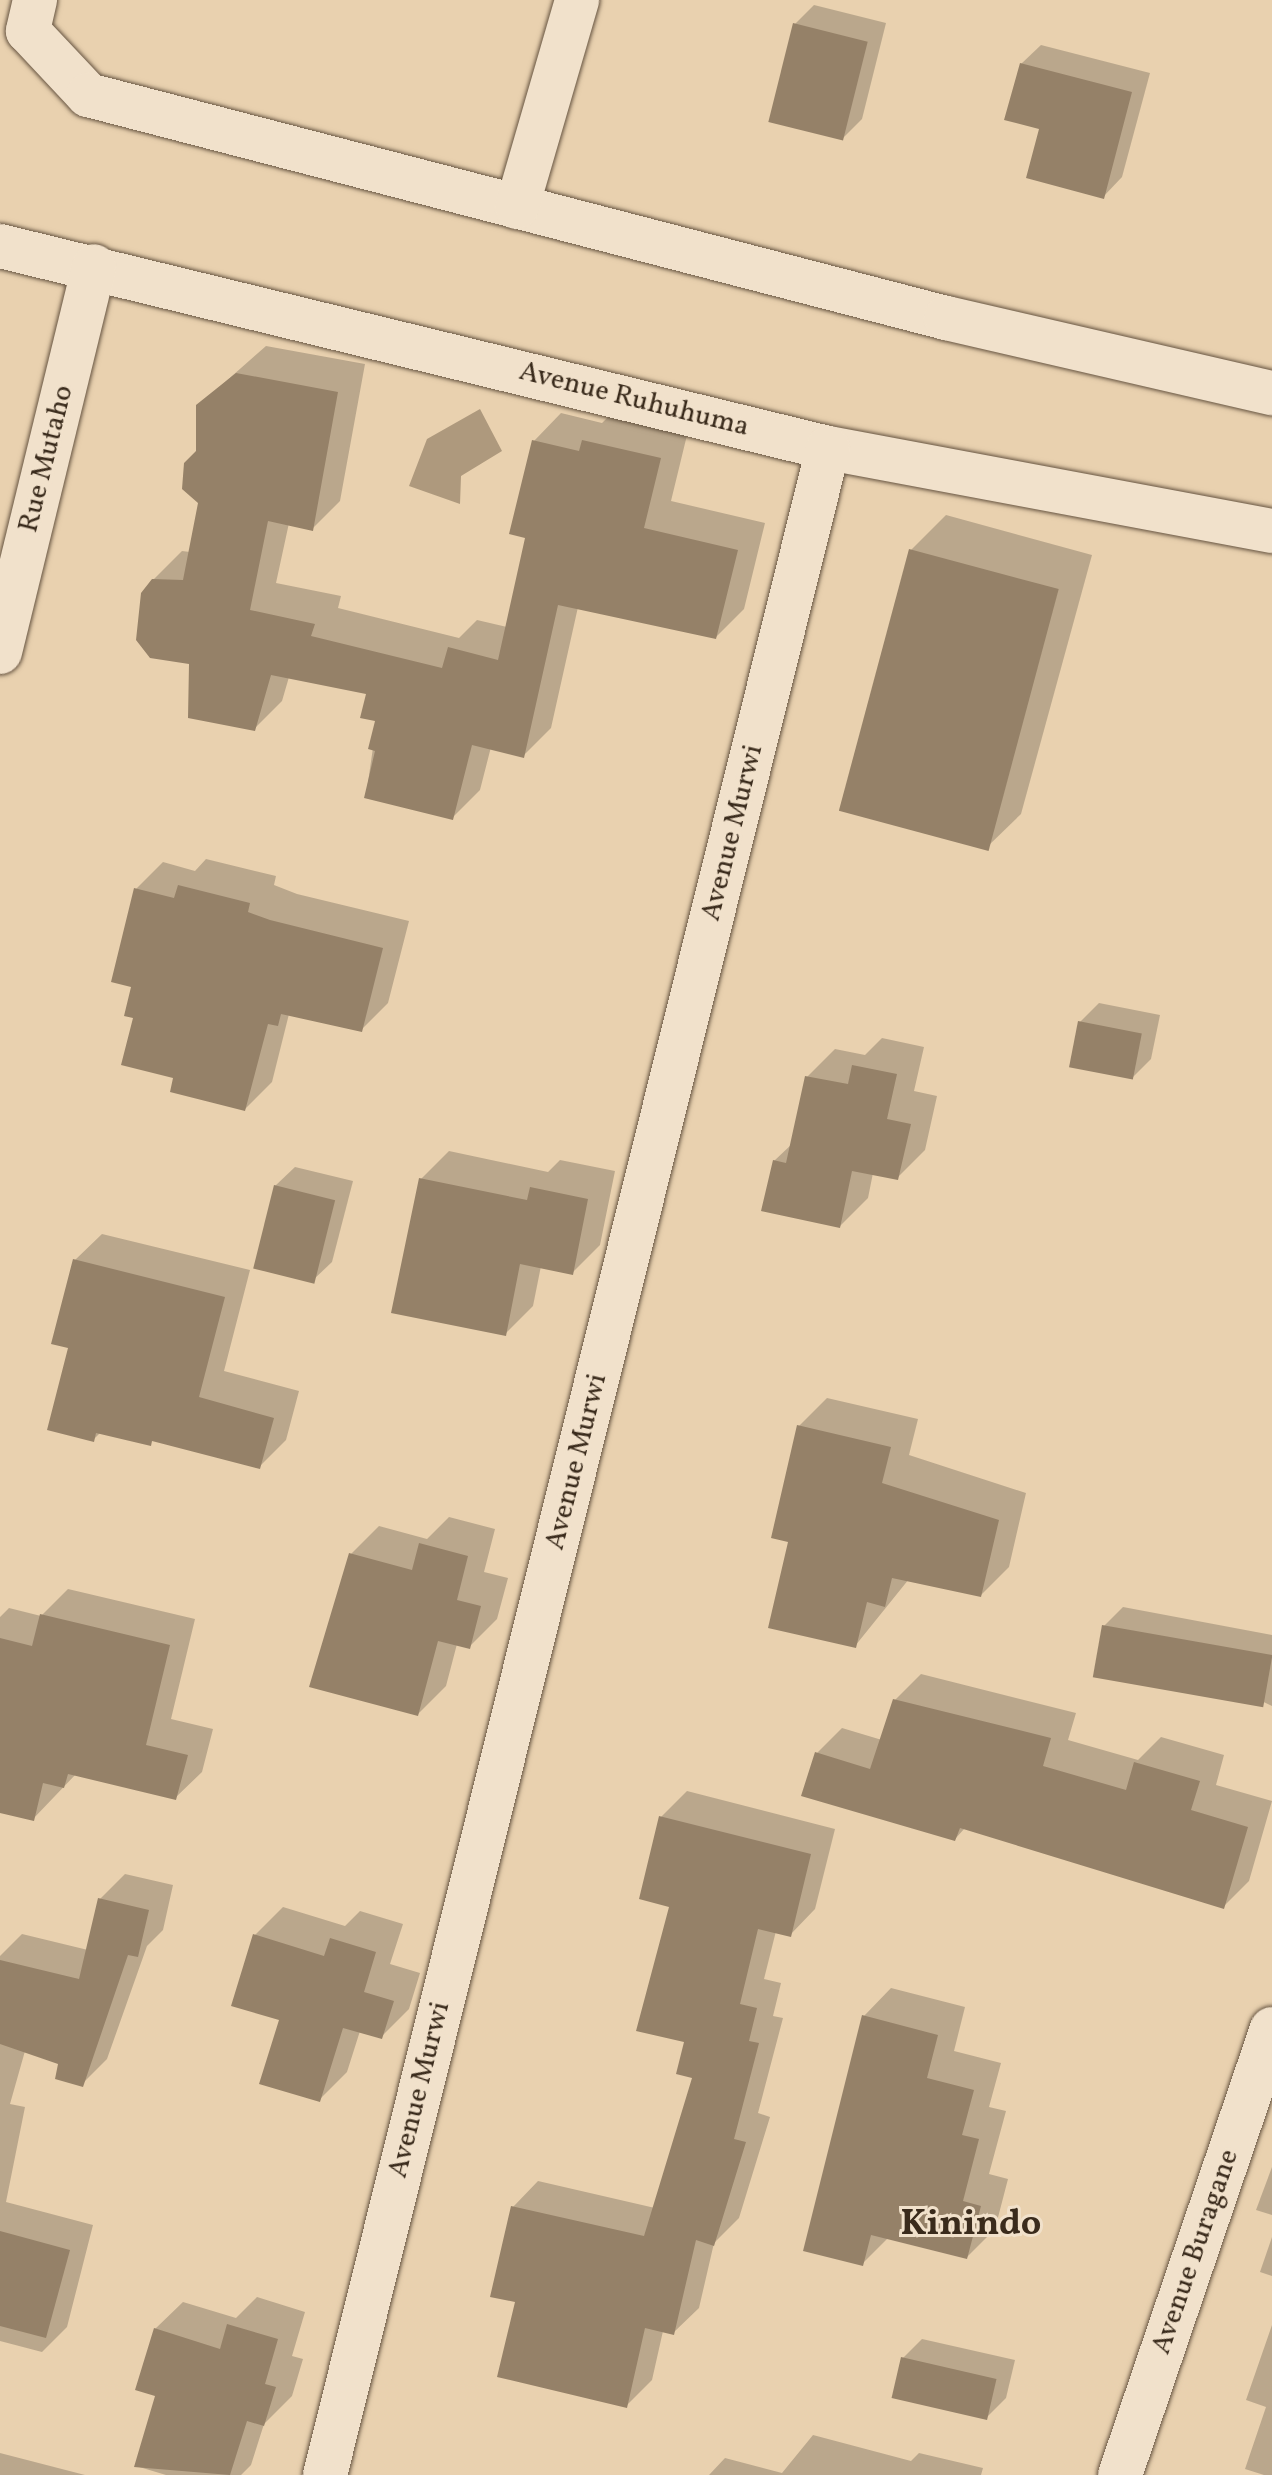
<!DOCTYPE html>
<style>
body{margin:0}
#map{position:relative;width:1272px;height:2475px;overflow:hidden;background:#e9d1af;font-family:Vollkorn,serif}
div>[style]{position:absolute}
[style*='--x']{left:calc(var(--x)*1px);top:calc(var(--y)*1px);width:calc(var(--w)*1px);rotate:calc(var(--a)*1deg)}
.water>*{inset:0;background:#ae997d}
.shadow>*{inset:0;background:#0003}
.building>*{inset:0;background:#958168;transform-origin:0 0}
.roads{filter:drop-shadow(0 0 2px #665441) drop-shadow(0 0 2px #665441)}
.minor>*{height:44px;margin:-22px;padding:0 22px;transform-origin:22px;border-radius:22px;background:#f1e1cb}
span{translate:-50% -50%;white-space:nowrap;text-align:center;line-height:1.15;-webkit-text-stroke:6px #f1e1cb;paint-order:stroke}
.street-label{font-size:28px;color:#3a2b1c}
.district-label{font-size:36px;color:#3a2b1c;font-weight:700}
</style>
<div id="map">
<div class="water">
<i style="clip-path:polygon(480px 409px,502px 451px,461px 476px,460px 504px,409px 486px,427px 439px)"></i>
</div>
<div class="shadow">
<i style="clip-path:polygon(814px 5px,886px 23px,862px 119px,842px 139px,795px 24px)"></i>
<i style="clip-path:polygon(1041px 45px,1150px 73px,1122px 177px,1103px 197px,1042px 128px,1021px 64px)"></i>
<i style="clip-path:polygon(266px 346px,365px 364px,340px 501px,312px 529px,289px 523px,276px 583px,341px 596px,338px 608px,459px 638px,477px 620px,507px 627px,527px 536px,534px 441px,561px 413px,602px 423px,612px 413px,688px 431px,671px 501px,765px 523px,744px 609px,716px 637px,578px 607px,551px 728px,523px 756px,491px 747px,480px 790px,452px 818px,366px 796px,377px 720px,368px 693px,289px 677px,282px 701px,254px 729px,191px 662px,153px 580px,182px 551px,190px 552px,200px 502px,198px 406px)"></i>
<i style="clip-path:polygon(946px 515px,1092px 555px,1021px 814px,986px 848px,911px 550px)"></i>
<i style="clip-path:polygon(206px 859px,276px 876px,274px 885px,297px 894px,409px 921px,388px 1003px,361px 1030px,289px 1014px,272px 1082px,245px 1109px,176px 1076px,135px 1016px,136px 889px,163px 862px,195px 871px)"></i>
<i style="clip-path:polygon(1099px 1003px,1160px 1015px,1151px 1059px,1132px 1078px,1080px 1022px)"></i>
<i style="clip-path:polygon(882px 1038px,924px 1047px,914px 1091px,937px 1096px,925px 1150px,897px 1178px,873px 1173px,868px 1198px,840px 1226px,774px 1161px,793px 1143px,807px 1077px,835px 1049px,865px 1055px)"></i>
<i style="clip-path:polygon(449px 1151px,548px 1172px,560px 1160px,615px 1171px,600px 1245px,572px 1273px,541px 1266px,533px 1306px,505px 1334px,421px 1179px)"></i>
<i style="clip-path:polygon(295px 1167px,353px 1181px,332px 1262px,312px 1281px,275px 1186px)"></i>
<i style="clip-path:polygon(102px 1234px,250px 1270px,224px 1371px,299px 1391px,286px 1440px,259px 1467px,155px 1439px,101px 1432px,93px 1440px,70px 1347px,75px 1260px)"></i>
<i style="clip-path:polygon(827px 1398px,918px 1419px,909px 1455px,1026px 1493px,1009px 1567px,981px 1595px,909px 1579px,855px 1646px,791px 1540px,799px 1426px)"></i>
<i style="clip-path:polygon(449px 1517px,495px 1529px,484px 1572px,508px 1578px,497px 1619px,469px 1647px,457px 1644px,446px 1686px,418px 1714px,351px 1554px,379px 1526px,427px 1539px)"></i>
<i style="clip-path:polygon(68px 1589px,195px 1619px,171px 1719px,213px 1729px,202px 1772px,175px 1798px,76px 1774px,33px 1819px,0 1811px,0 1617px,9px 1608px,41px 1616px)"></i>
<i style="clip-path:polygon(1123px 1607px,1272px 1635px,1272px 1706px,1104px 1626px)"></i>
<i style="clip-path:polygon(921px 1674px,1076px 1713px,1068px 1740px,1138px 1760px,1161px 1737px,1224px 1755px,1216px 1785px,1272px 1801px,1249px 1881px,1223px 1907px,965px 1828px,955px 1839px,803px 1795px,816px 1754px,842px 1728px,882px 1740px,895px 1700px)"></i>
<i style="clip-path:polygon(687px 1791px,835px 1829px,815px 1909px,790px 1935px,776px 1931px,764px 1979px,781px 1983px,773px 2016px,783px 2018px,758px 2113px,770px 2117px,739px 2218px,714px 2243px,699px 2308px,673px 2333px,663px 2331px,652px 2380px,626px 2406px,517px 2300px,513px 2207px,538px 2181px,655px 2208px,695px 2077px,661px 1817px)"></i>
<i style="clip-path:polygon(125px 1874px,173px 1885px,163px 1930px,147px 1946px,107px 2059px,82px 2084px,61px 2063px,25px 2051px,10px 2104px,25px 2107px,6px 2202px,93px 2225px,67px 2327px,42px 2352px,0 2341px,0 1956px,22px 1934px,88px 1950px,100px 1899px)"></i>
<i style="clip-path:polygon(283px 1907px,345px 1926px,360px 1911px,403px 1924px,390px 1964px,420px 1973px,409px 2009px,381px 2037px,360px 2031px,347px 2072px,319px 2100px,281px 2019px,255px 1935px)"></i>
<i style="clip-path:polygon(891px 1988px,965px 2007px,954px 2051px,1001px 2063px,989px 2107px,1006px 2111px,989px 2174px,1008px 2179px,995px 2229px,967px 2257px,889px 2237px,862px 2264px,864px 2016px)"></i>
<i style="clip-path:polygon(1272px 2167px,1272px 2215px,1256px 2210px)"></i>
<i style="clip-path:polygon(1272px 2237px,1272px 2276px,1260px 2272px)"></i>
<i style="clip-path:polygon(257px 2297px,305px 2312px,292px 2356px,303px 2359px,292px 2396px,264px 2424px,251px 2465px,241px 2475px,166px 2475px,136px 2466px,158px 2395px,155px 2329px,183px 2302px,236px 2318px)"></i>
<i style="clip-path:polygon(1272px 2325px,1272px 2475px,1264px 2475px,1245px 2469px,1266px 2407px,1246px 2400px)"></i>
<i style="clip-path:polygon(922px 2339px,1015px 2360px,1006px 2398px,987px 2417px,903px 2358px)"></i>
<i style="clip-path:polygon(813px 2435px,911px 2461px,919px 2453px,983px 2468px,981px 2475px,709px 2475px,725px 2458px,782px 2473px)"></i>
<i style="clip-path:polygon(0 2453px,85px 2475px,0 2475px)"></i>
</div>
<div class="building">
<i style="left:793px;top:23px;width:77px;height:102px;rotate:14deg"></i>
<i style="clip-path:polygon(1020px 63px,1132px 92px,1104px 199px,1026px 178px,1039px 129px,1004px 120px)"></i>
<i style="clip-path:polygon(236px 373px,338px 392px,313px 531px,268px 521px,250px 610px,315px 624px,311px 636px,442px 668px,448px 647px,498px 660px,525px 538px,509px 534px,532px 440px,579px 451px,582px 440px,661px 458px,644px 528px,738px 550px,716px 639px,558px 605px,524px 758px,472px 745px,453px 820px,364px 798px,375px 751px,368px 749px,375px 721px,360px 718px,366px 694px,271px 675px,255px 731px,188px 718px,189px 664px,150px 658px,136px 640px,141px 593px,152px 579px,183px 580px,198px 503px,182px 489px,184px 463px,196px 451px,196px 405px)"></i>
<i style="left:909px;top:549px;width:155px;height:271px;rotate:15deg"></i>
<i style="clip-path:polygon(178px 885px,250px 903px,248px 912px,270px 920px,383px 948px,362px 1032px,281px 1014px,278px 1026px,268px 1024px,245px 1111px,170px 1092px,173px 1078px,121px 1065px,133px 1018px,124px 1016px,131px 987px,111px 982px,134px 888px,174px 898px)"></i>
<i style="left:1078px;top:1021px;width:65px;height:47px;rotate:11deg"></i>
<i style="clip-path:polygon(852px 1065px,897px 1074px,887px 1119px,911px 1124px,898px 1180px,852px 1171px,840px 1228px,761px 1211px,773px 1160px,786px 1163px,805px 1076px,848px 1084px)"></i>
<i style="clip-path:polygon(419px 1178px,527px 1200px,530px 1187px,588px 1199px,573px 1275px,520px 1264px,506px 1336px,391px 1313px)"></i>
<i style="left:274px;top:1185px;width:63px;height:86px;rotate:14deg"></i>
<i style="clip-path:polygon(73px 1259px,225px 1297px,199px 1397px,274px 1418px,260px 1469px,152px 1441px,151px 1446px,96px 1433px,94px 1442px,47px 1430px,68px 1348px,51px 1344px)"></i>
<i style="clip-path:polygon(797px 1425px,891px 1447px,882px 1483px,999px 1520px,981px 1597px,892px 1578px,885px 1607px,867px 1602px,856px 1648px,768px 1628px,788px 1542px,771px 1538px)"></i>
<i style="clip-path:polygon(419px 1543px,468px 1556px,457px 1600px,481px 1606px,470px 1649px,438px 1641px,418px 1716px,309px 1687px,349px 1553px,412px 1570px)"></i>
<i style="clip-path:polygon(40px 1614px,170px 1645px,146px 1745px,188px 1755px,176px 1800px,68px 1774px,64px 1788px,43px 1783px,34px 1821px,0 1813px,0 1638px,32px 1646px)"></i>
<i style="left:1102px;top:1625px;width:173px;height:53px;rotate:10deg"></i>
<i style="clip-path:polygon(893px 1699px,1051px 1738px,1043px 1766px,1126px 1790px,1134px 1762px,1200px 1781px,1191px 1810px,1248px 1827px,1224px 1909px,960px 1828px,955px 1841px,801px 1796px,815px 1752px,870px 1769px)"></i>
<i style="clip-path:polygon(659px 1816px,811px 1854px,791px 1937px,758px 1929px,740px 2004px,757px 2008px,749px 2041px,759px 2043px,734px 2139px,746px 2142px,714px 2246px,696px 2240px,674px 2335px,645px 2328px,627px 2408px,497px 2377px,515px 2302px,490px 2297px,511px 2206px,644px 2236px,692px 2078px,676px 2074px,684px 2042px,636px 2031px,669px 1907px,639px 1899px)"></i>
<i style="clip-path:polygon(98px 1898px,149px 1910px,138px 1957px,128px 1955px,83px 2087px,55px 2079px,58px 2064px,0 2044px,0 1960px,79px 1979px)"></i>
<i style="clip-path:polygon(253px 1934px,324px 1956px,330px 1938px,376px 1952px,364px 1992px,394px 2001px,382px 2039px,343px 2028px,320px 2102px,259px 2084px,279px 2020px,231px 2006px)"></i>
<i style="clip-path:polygon(862px 2015px,938px 2035px,927px 2078px,974px 2090px,962px 2135px,979px 2139px,963px 2201px,981px 2206px,967px 2259px,871px 2235px,863px 2266px,803px 2251px)"></i>
<i style="clip-path:polygon(0 2231px,70px 2250px,46px 2338px,0 2326px)"></i>
<i style="clip-path:polygon(227px 2324px,278px 2339px,265px 2384px,276px 2387px,264px 2426px,247px 2421px,230px 2475px,134px 2467px,155px 2396px,135px 2390px,154px 2328px,220px 2349px)"></i>
<i style="left:901px;top:2357px;width:98px;height:42px;rotate:13deg"></i>
</div>
<div class="roads">
<div class="minor">
<i style="--x:35;--y:0;--w:32;--a:103"></i>
<i style="--x:28;--y:31;--w:88;--a:46.8"></i>
<i style="--x:88;--y:95;--w:887;--a:14.57"></i>
<i style="--x:946;--y:318;--w:335;--a:13"></i>
<i style="--x:517;--y:207;--w:216;--a:-73.8"></i>
<i style="--x:0;--y:246;--w:852;--a:13.71"></i>
<i style="--x:828;--y:448;--w:452;--a:10.6"></i>
<i style="--x:0;--y:652;--w:397;--a:-76.3"></i>
<i style="--x:325;--y:2475;--w:2088;--a:-76.06"></i>
<i style="--x:1120;--y:2475;--w:471;--a:-71.2"></i>
</div>
</div>
<div class="street-label">
<span style="left:634px;top:400px;rotate:14deg">Avenue Ruhuhuma</span>
<span style="left:47px;top:459px;rotate:-76deg">Rue Mutaho</span>
<span style="left:733px;top:833px;rotate:-76deg">Avenue Murwi</span>
<span style="left:577px;top:1462px;rotate:-76deg">Avenue Murwi</span>
<span style="left:420px;top:2090px;rotate:-76deg">Avenue Murwi</span>
<span style="left:1196px;top:2252px;rotate:-71deg">Avenue Buragane</span>
</div>
<div class="district-label">
<span style="left:971px;top:2226px">Kinindo</span>
</div>
</div>
